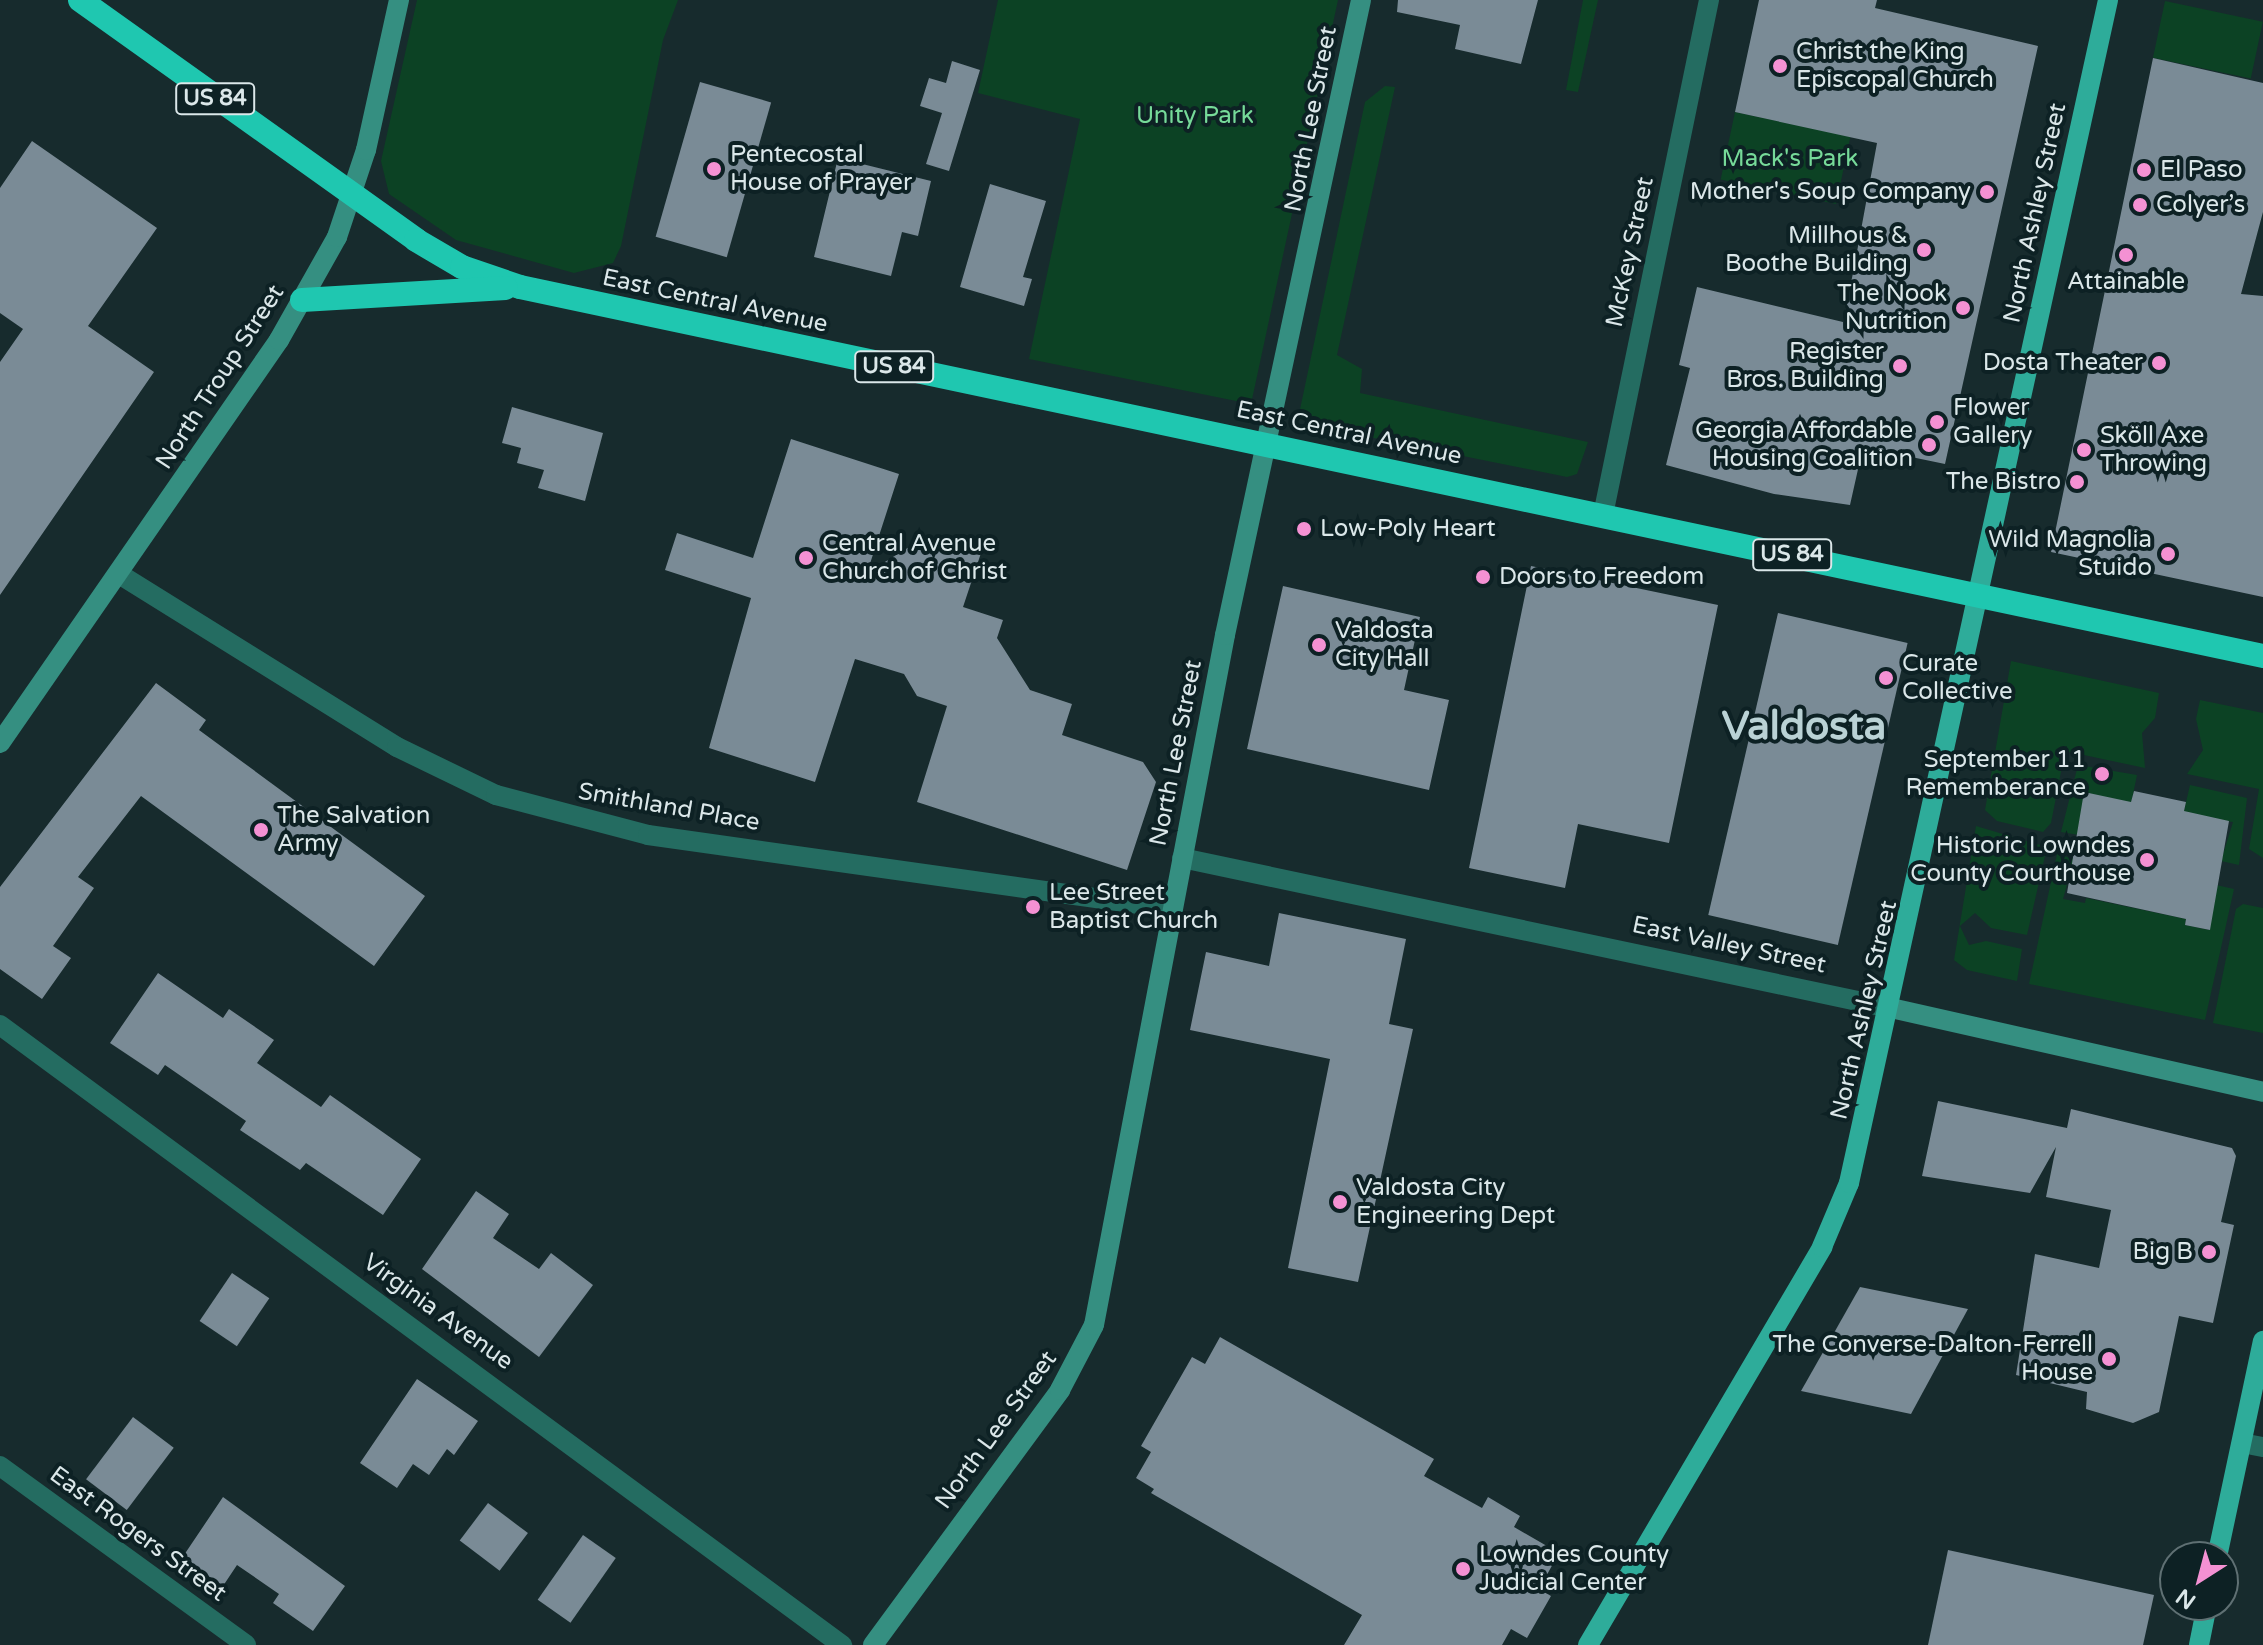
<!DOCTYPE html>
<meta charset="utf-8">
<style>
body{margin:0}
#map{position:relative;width:2263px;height:1645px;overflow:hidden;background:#172b2d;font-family:"Varela Round",sans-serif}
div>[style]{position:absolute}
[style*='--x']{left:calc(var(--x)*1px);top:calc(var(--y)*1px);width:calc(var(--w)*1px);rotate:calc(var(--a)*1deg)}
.green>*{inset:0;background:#0c4224;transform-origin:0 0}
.building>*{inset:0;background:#7a8b96;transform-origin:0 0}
.street>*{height:20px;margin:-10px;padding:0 10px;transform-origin:10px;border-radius:10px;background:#246c61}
.secondary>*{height:20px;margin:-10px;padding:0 10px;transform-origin:10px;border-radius:10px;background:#358f81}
.primary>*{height:20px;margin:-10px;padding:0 10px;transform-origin:10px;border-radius:10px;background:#2eac9a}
.highway>*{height:24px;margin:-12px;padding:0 12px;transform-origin:12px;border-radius:12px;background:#1fc7b0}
.dots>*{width:22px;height:22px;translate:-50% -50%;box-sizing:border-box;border:4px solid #0d2124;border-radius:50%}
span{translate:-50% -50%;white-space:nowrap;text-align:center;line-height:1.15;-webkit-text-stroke:8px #0d2124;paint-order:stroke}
.shield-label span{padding:2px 6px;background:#0d2124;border:2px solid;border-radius:6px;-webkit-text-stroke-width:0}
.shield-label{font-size:22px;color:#dbe7e9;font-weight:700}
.poi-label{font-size:24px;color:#dbe7e9}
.left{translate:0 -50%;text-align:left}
.right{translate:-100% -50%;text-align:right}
.park-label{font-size:24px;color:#76da99}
.street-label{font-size:24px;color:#dbe7e9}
.town-label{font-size:40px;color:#bad2d5;font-weight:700}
.north{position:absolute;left:2159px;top:1541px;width:80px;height:80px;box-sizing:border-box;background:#0d2124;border:2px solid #5f7073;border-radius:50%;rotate:216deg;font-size:22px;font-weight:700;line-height:32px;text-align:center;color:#dbe7e9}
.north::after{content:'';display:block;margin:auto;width:28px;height:36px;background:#f491d3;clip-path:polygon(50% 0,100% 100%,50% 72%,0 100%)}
</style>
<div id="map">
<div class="green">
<i style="clip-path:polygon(417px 0,678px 0,663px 40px,621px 246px,613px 263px,574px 273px,456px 240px,389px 194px,381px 161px)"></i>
<i style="clip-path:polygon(998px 0,1338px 0,1251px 404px,1029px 359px,1080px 119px,978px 93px)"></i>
<i style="clip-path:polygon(1583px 0,1598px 0,1578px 92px,1566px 90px)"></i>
<i style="left:2165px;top:1px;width:100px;height:58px;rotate:12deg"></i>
<i style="clip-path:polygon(1385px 86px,1395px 87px,1337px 355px,1362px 369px,1360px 393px,1588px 442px,1577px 474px,1567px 477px,1319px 427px,1299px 414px,1365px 102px)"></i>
<i style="left:1735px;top:112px;width:118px;height:69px;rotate:12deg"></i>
<i style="clip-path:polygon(2011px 661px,2159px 693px,2155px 718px,2142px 733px,2145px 768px,2065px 751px,2051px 823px,2043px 832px,1997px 821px,1985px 810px)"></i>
<i style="clip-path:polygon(2200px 700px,2263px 713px,2263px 858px,2249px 849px,2259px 789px,2187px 774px,2203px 750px,2196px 719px)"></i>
<i style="clip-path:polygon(2078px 765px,2137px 775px,2131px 804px,2084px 792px,2079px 835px,2061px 832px)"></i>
<i style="clip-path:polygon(2190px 785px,2247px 798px,2239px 865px,2221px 861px,2233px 822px,2183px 815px)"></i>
<i style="clip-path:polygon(1976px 826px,2047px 847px,2027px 935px,1991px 928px,1975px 913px,1960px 926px,1969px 945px,1986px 941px,2022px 949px,2017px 981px,1967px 970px,1954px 960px)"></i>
<i style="clip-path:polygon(2057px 854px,2074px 859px,2063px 899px,2085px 903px,2086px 898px,2186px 919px,2185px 925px,2209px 930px,2216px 885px,2234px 889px,2205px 1020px,2029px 984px)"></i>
<i style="clip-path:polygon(2243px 904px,2263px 908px,2263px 1033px,2213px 1023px,2236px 909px)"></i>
</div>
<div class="building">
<i style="clip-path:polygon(1398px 0,1538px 0,1521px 64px,1455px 49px,1460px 25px,1397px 12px)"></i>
<i style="clip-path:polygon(1759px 0,1877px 0,1875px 8px,2038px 46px,1945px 464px,1863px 447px,1850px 505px,1774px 494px,1666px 465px,1690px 368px,1679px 365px,1697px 287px,1843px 322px,1854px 268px,1877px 143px,1735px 112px)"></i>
<i style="clip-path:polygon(2153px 58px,2263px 83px,2263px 212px,2241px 294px,2263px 296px,2263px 597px,2051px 552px)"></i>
<i style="clip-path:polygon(952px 61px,980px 70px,949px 171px,926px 164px,942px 113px,920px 106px,929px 78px,946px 83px)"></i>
<i style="left:700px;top:82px;width:74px;height:161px;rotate:16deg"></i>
<i style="clip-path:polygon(32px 141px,157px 228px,88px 326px,154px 372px,0 595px,0 362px,23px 329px,0 313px,0 188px)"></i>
<i style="clip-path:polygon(838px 158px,931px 181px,918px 236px,902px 232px,891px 276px,814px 257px)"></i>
<i style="clip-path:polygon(990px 184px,1046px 201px,1023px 277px,1032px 279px,1024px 306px,960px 287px)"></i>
<i style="clip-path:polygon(512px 407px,603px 433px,585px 501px,538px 488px,544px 470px,517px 463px,521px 448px,502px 443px)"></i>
<i style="clip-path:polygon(791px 439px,899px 474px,867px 573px,927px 536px,981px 553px,963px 607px,1003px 620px,997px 638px,1030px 690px,1072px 704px,1062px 735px,1143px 762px,1156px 782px,1127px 870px,917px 802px,947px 706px,917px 696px,904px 674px,855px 659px,815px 782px,709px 748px,751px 598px,665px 570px,677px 533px,753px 558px)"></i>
<i style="clip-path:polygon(1531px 566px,1718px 605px,1669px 843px,1578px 824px,1565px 888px,1469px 868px)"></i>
<i style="clip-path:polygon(1283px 586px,1420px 617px,1404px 690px,1449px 700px,1429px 790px,1247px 749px)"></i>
<i style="left:1778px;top:613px;width:133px;height:310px;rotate:13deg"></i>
<i style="clip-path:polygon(156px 683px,206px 720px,199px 730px,425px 896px,374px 966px,141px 796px,78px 877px,94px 888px,53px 946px,71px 958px,42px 999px,0 969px,0 887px)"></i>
<i style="clip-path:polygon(2134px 791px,2186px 802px,2184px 811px,2229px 821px,2210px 930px,2185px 925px,2186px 919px,2067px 893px,2084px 792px,2131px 802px)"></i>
<i style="clip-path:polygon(1279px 913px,1406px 939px,1389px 1024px,1413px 1029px,1358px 1282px,1288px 1268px,1330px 1059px,1190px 1030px,1206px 952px,1269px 966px)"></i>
<i style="clip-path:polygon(158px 973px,223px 1018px,229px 1009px,274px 1040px,257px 1063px,321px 1107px,330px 1095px,421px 1159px,383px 1215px,306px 1163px,300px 1170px,240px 1130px,246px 1121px,165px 1065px,158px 1075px,110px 1043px)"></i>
<i style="clip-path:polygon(1938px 1101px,2067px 1128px,2071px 1109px,2232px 1148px,2236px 1156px,2221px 1222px,2234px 1225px,2213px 1323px,2179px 1316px,2159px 1412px,2133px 1423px,2086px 1409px,2087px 1392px,2016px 1375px,2035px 1254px,2099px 1268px,2111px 1210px,2046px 1197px,2056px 1147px,2030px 1193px,1922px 1176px)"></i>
<i style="clip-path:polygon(476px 1191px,509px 1214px,493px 1238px,539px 1269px,551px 1253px,593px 1285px,539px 1357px,422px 1269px)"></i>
<i style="left:232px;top:1273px;width:45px;height:58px;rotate:34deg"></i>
<i style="clip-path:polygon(1860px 1287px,1968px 1309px,1911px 1414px,1801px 1391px)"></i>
<i style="clip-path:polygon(1220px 1337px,1434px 1459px,1424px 1476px,1482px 1508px,1488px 1497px,1520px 1516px,1514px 1527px,1559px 1553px,1539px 1589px,1551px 1596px,1527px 1638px,1511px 1629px,1502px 1645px,1344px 1645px,1362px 1615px,1151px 1493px,1154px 1489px,1136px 1478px,1151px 1452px,1141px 1446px,1192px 1357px,1205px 1364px)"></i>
<i style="clip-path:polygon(417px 1379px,478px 1421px,454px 1455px,447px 1449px,429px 1475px,413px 1464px,397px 1488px,360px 1463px)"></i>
<i style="left:133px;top:1417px;width:51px;height:78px;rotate:37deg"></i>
<i style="clip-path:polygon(223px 1497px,345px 1586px,313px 1631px,273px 1603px,279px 1594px,237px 1565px,223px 1586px,182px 1558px)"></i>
<i style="left:488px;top:1503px;width:50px;height:47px;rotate:37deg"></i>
<i style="left:583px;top:1535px;width:40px;height:79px;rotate:35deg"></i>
<i style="clip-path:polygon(1948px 1550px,2154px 1595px,2143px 1645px,1928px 1645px)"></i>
</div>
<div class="street">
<i style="--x:1603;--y:515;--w:526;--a:-78.37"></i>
<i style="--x:119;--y:574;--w:327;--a:31.9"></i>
<i style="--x:397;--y:747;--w:110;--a:25.9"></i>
<i style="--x:496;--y:795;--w:157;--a:14.7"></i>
<i style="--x:648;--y:835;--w:530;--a:8.02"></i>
<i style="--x:1182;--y:858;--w:725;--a:11.95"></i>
<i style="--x:0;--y:1025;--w:1046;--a:36.37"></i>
<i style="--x:2242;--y:1443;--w:21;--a:11"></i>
<i style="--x:0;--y:1466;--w:304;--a:36"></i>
</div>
<div class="secondary">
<i style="--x:0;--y:743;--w:490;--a:-55.3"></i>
<i style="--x:279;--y:340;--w:118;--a:-60.6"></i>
<i style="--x:337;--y:237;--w:92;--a:-71.6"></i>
<i style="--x:366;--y:150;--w:154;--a:-77.6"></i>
<i style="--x:1891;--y:1008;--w:381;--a:12.7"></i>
<i style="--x:873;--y:1645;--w:316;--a:-53.7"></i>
<i style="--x:1060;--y:1390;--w:73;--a:-62.4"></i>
<i style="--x:1094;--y:1325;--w:702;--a:-79.25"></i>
<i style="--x:1225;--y:635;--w:649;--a:-77.91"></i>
</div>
<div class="primary">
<i style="--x:2217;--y:1557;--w:221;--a:-78"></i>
<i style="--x:1588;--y:1645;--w:462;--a:-59.5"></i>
<i style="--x:1822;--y:1247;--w:69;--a:-67.1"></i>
<i style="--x:1849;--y:1183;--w:1211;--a:-77.65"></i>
<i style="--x:2199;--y:1645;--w:41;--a:-78.7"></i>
</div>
<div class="highway">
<i style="--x:80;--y:0;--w:413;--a:35.5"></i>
<i style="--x:416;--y:240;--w:53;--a:30.4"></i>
<i style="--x:462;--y:267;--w:61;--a:19"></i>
<i style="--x:520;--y:287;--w:1782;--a:11.95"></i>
<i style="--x:302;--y:300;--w:204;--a:-3.4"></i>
</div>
<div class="dots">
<i style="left:1780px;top:66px;background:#f491d3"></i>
<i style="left:714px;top:169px;background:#f491d3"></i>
<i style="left:2144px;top:170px;background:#f491d3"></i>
<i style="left:1987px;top:192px;background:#f491d3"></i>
<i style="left:2140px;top:205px;background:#f491d3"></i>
<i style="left:1924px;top:250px;background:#f491d3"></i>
<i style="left:2126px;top:255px;background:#f491d3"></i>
<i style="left:1963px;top:308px;background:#f491d3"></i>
<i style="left:2159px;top:363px;background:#f491d3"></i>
<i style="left:1900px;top:366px;background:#f491d3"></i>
<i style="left:1937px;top:422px;background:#f491d3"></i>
<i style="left:1929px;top:445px;background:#f491d3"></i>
<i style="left:2084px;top:450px;background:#f491d3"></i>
<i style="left:2077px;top:482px;background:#f491d3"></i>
<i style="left:1304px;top:529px;background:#f491d3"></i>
<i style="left:2168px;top:554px;background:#f491d3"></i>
<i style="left:806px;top:558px;background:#f491d3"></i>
<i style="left:1483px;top:577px;background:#f491d3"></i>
<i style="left:1319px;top:645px;background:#f491d3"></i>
<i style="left:1886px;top:678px;background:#f491d3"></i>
<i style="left:2102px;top:774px;background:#f491d3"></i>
<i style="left:261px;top:830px;background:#f491d3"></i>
<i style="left:2147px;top:860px;background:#f491d3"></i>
<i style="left:1033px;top:907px;background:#f491d3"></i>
<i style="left:1340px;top:1202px;background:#f491d3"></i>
<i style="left:2209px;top:1252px;background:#f491d3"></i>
<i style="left:2109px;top:1359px;background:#f491d3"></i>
<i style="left:1463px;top:1569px;background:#f491d3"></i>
</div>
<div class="shield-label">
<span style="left:215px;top:99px">US 84</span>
<span style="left:894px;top:367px">US 84</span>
<span style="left:1792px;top:555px">US 84</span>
</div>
<div class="poi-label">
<span class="left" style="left:1796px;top:66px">Christ the King<br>Episcopal Church</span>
<span class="left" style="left:730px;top:169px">Pentecostal<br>House of Prayer</span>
<span class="left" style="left:2160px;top:170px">El Paso</span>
<span class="right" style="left:1971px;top:192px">Mother's Soup Company</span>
<span class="left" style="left:2156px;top:205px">Colyer’s</span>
<span class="right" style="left:1908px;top:250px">Millhous &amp;<br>Boothe Building</span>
<span style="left:2126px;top:282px">Attainable</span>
<span class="right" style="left:1947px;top:308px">The Nook<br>Nutrition</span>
<span class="right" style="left:1884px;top:366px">Register<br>Bros. Building</span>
<span class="right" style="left:2143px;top:363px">Dosta Theater</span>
<span class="left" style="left:1953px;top:422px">Flower<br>Gallery</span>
<span class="right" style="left:1913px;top:445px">Georgia Affordable<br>Housing Coalition</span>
<span class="left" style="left:2100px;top:450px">Sköll Axe<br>Throwing</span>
<span class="right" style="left:2061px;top:482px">The Bistro</span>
<span class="left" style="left:1320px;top:529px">Low-Poly Heart</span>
<span class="right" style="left:2152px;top:554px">Wild Magnolia<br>Stuido</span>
<span class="left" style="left:822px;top:558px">Central Avenue<br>Church of Christ</span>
<span class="left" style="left:1499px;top:577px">Doors to Freedom</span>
<span class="left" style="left:1335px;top:645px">Valdosta<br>City Hall</span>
<span class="left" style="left:1902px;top:678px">Curate<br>Collective</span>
<span class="right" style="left:2086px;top:774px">September 11<br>Rememberance</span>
<span class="left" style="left:277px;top:830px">The Salvation<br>Army</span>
<span class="right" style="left:2131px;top:860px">Historic Lowndes<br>County Courthouse</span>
<span class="left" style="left:1049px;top:907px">Lee Street<br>Baptist Church</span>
<span class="left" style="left:1356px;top:1202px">Valdosta City<br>Engineering Dept</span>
<span class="right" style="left:2193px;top:1252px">Big B</span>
<span class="right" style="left:2093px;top:1359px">The Converse-Dalton-Ferrell<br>House</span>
<span class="left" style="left:1479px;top:1569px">Lowndes County<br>Judicial Center</span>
</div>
<div class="park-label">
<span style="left:1195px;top:116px">Unity Park</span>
<span style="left:1790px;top:159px">Mack's Park</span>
</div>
<div class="street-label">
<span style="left:1311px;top:119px;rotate:-79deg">North Lee Street</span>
<span style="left:2035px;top:213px;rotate:-78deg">North Ashley Street</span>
<span style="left:1630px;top:252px;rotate:-78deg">McKey Street</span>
<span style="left:715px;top:301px;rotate:12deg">East Central Avenue</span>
<span style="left:220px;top:377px;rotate:-57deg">North Troup Street</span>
<span style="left:1349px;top:433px;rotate:12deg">East Central Avenue</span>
<span style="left:1176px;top:753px;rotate:-79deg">North Lee Street</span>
<span style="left:669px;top:807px;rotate:10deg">Smithland Place</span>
<span style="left:1729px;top:945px;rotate:12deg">East Valley Street</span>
<span style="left:1864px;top:1010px;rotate:-77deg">North Ashley Street</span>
<span style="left:438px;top:1312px;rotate:36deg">Virginia Avenue</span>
<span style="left:996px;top:1430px;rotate:-54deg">North Lee Street</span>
<span style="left:138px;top:1534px;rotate:36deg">East Rogers Street</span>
</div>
<div class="town-label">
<span style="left:1804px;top:726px">Valdosta</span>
</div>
<div class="north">N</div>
</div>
